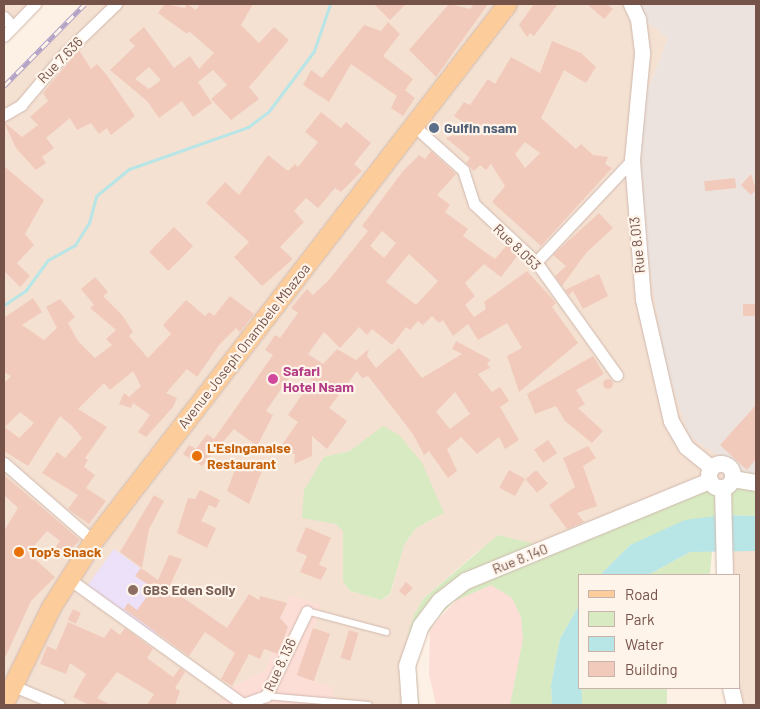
<!DOCTYPE html>
<style>
body{margin:0}
#map{position:relative;width:760px;height:709px;overflow:hidden;background:#fdf0e4;font-family:Barlow,sans-serif}
div>[style]{position:absolute}
[style*='--x']{left:calc(var(--x)*1px);top:calc(var(--y)*1px);width:calc(var(--w)*1px);rotate:calc(var(--a)*1deg)}
.residential>*{inset:0;background:#f4e1d2}
.commercial>*{inset:0;background:#fdded7}
.industrial>*{inset:0;background:#ece3de}
.education>*{inset:0;background:#ede0f9;transform-origin:0 0}
.green>*{inset:0;background:#d7eac2;transform-origin:0 0}
.water>*{inset:0;background:#b8e5e6}
.stream>*{height:3px;margin:-1.5px;padding:0 1.5px;transform-origin:1.5px;border-radius:1.5px;background:#b8e5e6}
.building>*{inset:0;background:#f2cabb;transform-origin:0 0}
.round{border-radius:50%}
.roads{filter:drop-shadow(0 0 1px #d0b8ad) drop-shadow(0 0 1px #d0b8ad)}
.service>*{height:5.5px;margin:-2.75px;padding:0 2.75px;transform-origin:2.75px;border-radius:2.75px;background:#fff}
.minor>*{height:11px;margin:-5.5px;padding:0 5.5px;transform-origin:5.5px;border-radius:5.5px;background:#fff}
.tertiary>*{height:15px;margin:-7.5px;padding:0 7.5px;transform-origin:7.5px;border-radius:7.5px;background:#fff}
.secondary>*{height:16px;margin:-8px;padding:0 8px;transform-origin:8px;border-radius:8px;background:#fff}
.secondary>.ring{margin:-8px;padding:0;box-sizing:content-box;background:none;border:16px solid #fff;border-radius:50%}
.primary>*{height:19px;margin:-9.5px;padding:0 9.5px;transform-origin:9.5px;border-radius:9.5px;background:#fccc9b}
.rail>*{height:5px;margin-top:-2.5px;transform-origin:0;background:repeating-linear-gradient(90deg,#fff4ea 0 9px,#b1a2c6 0 18px);box-sizing:border-box;border-block:1px solid #b1a2c6}
.dots>*{width:14px;height:14px;translate:-50% -50%;box-sizing:border-box;border:2px solid #fff4ea;border-radius:50%}
span{translate:-50% -50%;white-space:nowrap;text-align:center;line-height:1.15;-webkit-text-stroke:4.5px #fff4ea;paint-order:stroke}
.street-label{font-size:14px;color:#755349}
.service-label{font-size:14px;color:#4e5e75;font-weight:700}
.left{translate:0 -50%;text-align:left}
.hotel-label{font-size:14px;color:#b23c85;font-weight:700}
.food-label{font-size:14px;color:#c56008;font-weight:700}
.education-label{font-size:14px;color:#785e54;font-weight:700}
.frame{position:absolute;inset:0;border:5px solid #755349;pointer-events:none}
.legend{position:absolute;left:578px;top:574px;width:162px;height:115px;box-sizing:border-box;background:#fff4ea;border:1px solid #c8b4aa;margin:0;padding:6px 9px;list-style:none;font-size:15px;color:#755349}
.legend li{display:flex;align-items:center;gap:10px;height:25px}
.legend b{width:25px;border:1px solid #c8b4aa}
</style>
<div id="map">
<div class="residential">
<i style="clip-path:polygon(4px 4px,35px 4px,4px 36px)"></i>
<i style="clip-path:polygon(evenodd,85px 4px,624px 4px,668px 38px,635px 124px,690px 436px,742px 471px,548px 547px,478px 551px,423px 599px,414px 615px,408px 634px,413px 705px,4px 705px,4px 86px,85px 4px,383px 427px,444px 513px,416px 528px,404px 545px,390px 595px,381px 600px,350px 591px,343px 581px,344px 531px,336px 524px,324px 457px,350px 451px,383px 427px)"></i>
<i style="clip-path:polygon(725px 550px,756px 551px,756px 705px,735px 705px,739px 575px,725px 575px)"></i>
</div>
<div class="commercial">
<i style="clip-path:polygon(560px 548px,541px 705px,436px 705px,429px 674px,430px 628px,459px 598px)"></i>
<i style="clip-path:polygon(290px 595px,322px 606px,297px 675px,334px 688px,332px 704px,215px 705px,224px 701px,222px 692px,265px 671px,272px 653px,268px 651px)"></i>
</div>
<div class="industrial">
<i style="clip-path:polygon(624px 4px,756px 4px,756px 474px,742px 471px,689px 436px,665px 362px,643px 229px,635px 124px,668px 38px)"></i>
</div>
<div class="education">
<i style="left:114px;top:549px;width:84px;height:45px;rotate:36deg"></i>
</div>
<div class="green">
<i style="clip-path:polygon(383px 426px,399px 435px,422px 463px,444px 513px,416px 528px,404px 545px,390px 594px,381px 600px,350px 591px,343px 581px,343px 531px,336px 524px,302px 518px,304px 490px,324px 457px,350px 451px)"></i>
<i style="clip-path:polygon(742px 471px,756px 474px,756px 516px,724px 515px,630px 545px,600px 575px,579px 575px,579px 605px,560px 639px,551px 685px,552px 705px,510px 705px,523px 639px,521px 617px,512px 598px,491px 585px,453px 602px,436px 620px,420px 646px,416px 669px,419px 705px,413px 705px,408px 634px,414px 615px,423px 599px,498px 535px,548px 547px)"></i>
<i style="clip-path:polygon(712px 551px,710px 575px,648px 575px,690px 552px)"></i>
<i style="left:581px;top:688px;width:86px;height:17px"></i>
</div>
<div class="water">
<i style="clip-path:polygon(724px 515px,756px 516px,756px 551px,690px 552px,648px 575px,600px 575px,630px 545px,685px 520px)"></i>
<i style="clip-path:polygon(579px 605px,582px 705px,552px 705px,551px 685px,560px 639px)"></i>
</div>
<div class="stream">
<i style="--x:4;--y:305;--w:27;--a:-34"></i>
<i style="--x:26;--y:290;--w:37;--a:-54"></i>
<i style="--x:48;--y:260;--w:31;--a:-29"></i>
<i style="--x:75;--y:245;--w:26;--a:-58"></i>
<i style="--x:89;--y:223;--w:28;--a:-75"></i>
<i style="--x:96;--y:196;--w:43;--a:-39.3"></i>
<i style="--x:129;--y:169;--w:126;--a:-19.4"></i>
<i style="--x:248;--y:127;--w:26;--a:-37"></i>
<i style="--x:269;--y:111;--w:75;--a:-53.1"></i>
<i style="--x:314;--y:51;--w:50;--a:-71.2"></i>
</div>
<div class="building">
<i style="clip-path:polygon(evenodd,165px 4px,185px 8px,187px 4px,196px 10px,200px 4px,253px 4px,241px 25px,259px 43px,274px 27px,289px 40px,249px 87px,259px 99px,231px 120px,211px 99px,227px 85px,213px 70px,198px 82px,212px 103px,193px 117px,182px 101px,159px 118px,147px 101px,110px 70px,135px 46px,129px 40px,144px 27px,174px 68px,190px 56px,199px 69px,214px 53px,189px 31px,187px 34px,158px 13px,165px 4px,149px 67px,161px 80px,149px 89px,135px 79px,149px 67px)"></i>
<i style="clip-path:polygon(374px 4px,406px 4px,390px 20px)"></i>
<i style="clip-path:polygon(449px 4px,470px 9px,474px 4px,488px 4px,436px 77px,409px 50px)"></i>
<i style="clip-path:polygon(534px 4px,558px 4px,534px 36px,530px 33px,527px 37px,519px 25px)"></i>
<i style="clip-path:polygon(587px 4px,607px 4px,613px 9px,604px 19px)"></i>
<i style="clip-path:polygon(388px 22px,400px 34px,383px 56px,413px 79px,405px 90px,415px 98px,403px 116px,391px 108px,397px 96px,351px 64px,329px 102px,303px 85px,311px 70px,322px 78px,364px 25px,381px 31px)"></i>
<i style="clip-path:polygon(evenodd,552px 41px,581px 53px,596px 67px,586px 83px,564px 70px,541px 118px,576px 149px,581px 144px,593px 155px,608px 157px,605px 164px,612px 168px,541px 246px,492px 202px,505px 186px,491px 164px,486px 170px,480px 165px,474px 171px,466px 163px,470px 158px,446px 138px,472px 128px,454px 116px,464px 102px,470px 105px,488px 79px,495px 84px,511px 57px,540px 73px,552px 41px,525px 142px,540px 153px,525px 168px,515px 154px,525px 142px)"></i>
<i style="clip-path:polygon(79px 50px,91px 69px,97px 64px,106px 74px,135px 116px,111px 135px,107px 128px,99px 134px,91px 123px,77px 130px,70px 118px,46px 138px,54px 148px,42px 157px,46px 163px,36px 170px,16px 148px,4px 122px,22px 137px,38px 125px,30px 117px,48px 101px,43px 93px)"></i>
<i style="clip-path:polygon(321px 112px,341px 128px,346px 122px,371px 143px,354px 164px,362px 171px,341px 192px,335px 188px,318px 208px,306px 198px,294px 211px,304px 222px,280px 247px,293px 259px,262px 286px,234px 257px,249px 242px,206px 203px,225px 182px,239px 195px,268px 155px,288px 171px,295px 164px,298px 167px,318px 142px,305px 132px)"></i>
<i style="clip-path:polygon(evenodd,431px 151px,456px 174px,437px 195px,450px 205px,445px 212px,468px 229px,463px 236px,495px 259px,507px 245px,518px 255px,501px 277px,484px 264px,465px 283px,475px 296px,465px 305px,474px 317px,486px 309px,484px 302px,527px 271px,556px 303px,552px 307px,578px 343px,519px 392px,507px 356px,522px 348px,507px 323px,478px 340px,468px 324px,453px 336px,443px 320px,439px 323px,432px 316px,423px 325px,418px 321px,410px 330px,406px 327px,392px 345px,372px 329px,367px 335px,359px 327px,340px 348px,324px 332px,308px 354px,323px 364px,337px 349px,356px 360px,369px 349px,367px 356px,376px 368px,399px 348px,422px 378px,462px 354px,452px 349px,456px 341px,491px 360px,487px 363px,490px 368px,478px 374px,492px 392px,500px 387px,509px 401px,500px 407px,519px 440px,505px 449px,499px 437px,477px 454px,461px 437px,447px 449px,457px 471px,448px 478px,429px 451px,424px 455px,413px 434px,368px 376px,362px 378px,357px 371px,329px 408px,347px 421px,327px 449px,312px 436px,312px 456px,294px 464px,295px 454px,277px 452px,298px 422px,288px 415px,312px 380px,295px 369px,266px 411px,273px 415px,257px 446px,234px 429px,202px 466px,183px 454px,189px 445px,196px 449px,207px 434px,214px 439px,273px 355px,265px 350px,275px 335px,280px 338px,298px 313px,291px 308px,307px 289px,313px 295px,328px 281px,368px 231px,362px 226px,403px 171px,419px 155px,425px 159px,431px 151px,382px 231px,396px 243px,384px 258px,370px 246px,382px 231px,431px 151px,409px 254px,438px 281px,416px 305px,386px 282px,409px 254px,431px 151px,455px 392px,470px 414px,450px 429px,436px 412px,455px 392px)"></i>
<i style="clip-path:polygon(4px 166px,44px 200px,25px 234px,34px 245px,17px 263px,30px 276px,20px 287px,4px 271px)"></i>
<i style="clip-path:polygon(751px 174px,756px 190px,751px 195px,741px 185px)"></i>
<i style="left:735px;top:178px;width:10px;height:31px;rotate:84deg"></i>
<i style="clip-path:polygon(599px 213px,613px 228px,586px 253px,562px 286px,555px 276px,566px 266px,553px 255px)"></i>
<i style="left:174px;top:227px;width:27px;height:35px;rotate:45deg"></i>
<i style="clip-path:polygon(599px 274px,608px 296px,583px 309px,573px 291px,569px 295px,565px 290px)"></i>
<i style="clip-path:polygon(evenodd,95px 277px,108px 292px,103px 296px,122px 315px,133px 332px,129px 336px,148px 358px,171px 334px,163px 325px,186px 300px,205px 316px,209px 312px,214px 316px,230px 296px,254px 314px,240px 332px,236px 328px,219px 345px,197px 377px,187px 369px,166px 393px,177px 398px,173px 407px,146px 437px,138px 432px,150px 415px,133px 403px,131px 408px,119px 404px,124px 393px,129px 397px,141px 386px,133px 371px,110px 390px,104px 383px,78px 409px,107px 427px,85px 458px,88px 460px,84px 467px,95px 475px,86px 488px,106px 501px,89px 524px,68px 509px,78px 495px,42px 473px,57px 452px,65px 458px,82px 438px,72px 426px,60px 416px,28px 466px,4px 451px,4px 383px,11px 376px,4px 372px,4px 318px,33px 298px,42px 312px,22px 325px,44px 340px,57px 328px,46px 307px,60px 299px,75px 317px,68px 323px,78px 341px,95px 358px,112px 345px,106px 339px,116px 330px,90px 308px,94px 305px,81px 289px,95px 277px,20px 412px,34px 423px,19px 438px,5px 427px,20px 412px)"></i>
<i style="left:743px;top:304px;width:13px;height:12px"></i>
<i style="clip-path:polygon(593px 356px,604px 374px,576px 390px,585px 404px,578px 408px,603px 431px,592px 443px,565px 421px,556px 406px,535px 414px,527px 394px)"></i>
<i class="round" style="left:603px;top:379px;width:10px;height:10px"></i>
<i style="clip-path:polygon(756px 405px,756px 459px,747px 470px,720px 445px)"></i>
<i style="left:548px;top:440px;width:16px;height:17px;rotate:55deg"></i>
<i style="clip-path:polygon(588px 446px,596px 458px,583px 466px,597px 506px,577px 513px,584px 522px,567px 529px,549px 505px,575px 487px,563px 458px)"></i>
<i style="clip-path:polygon(246px 462px,262px 471px,249px 504px,227px 491px,236px 467px,241px 470px)"></i>
<i style="left:509px;top:470px;width:18px;height:20px;rotate:29deg"></i>
<i style="left:536px;top:470px;width:18px;height:14px;rotate:49deg"></i>
<i style="clip-path:polygon(4px 475px,80px 540px,65px 555px,55px 548px,60px 541px,47px 531px,28px 553px,55px 577px,31px 601px,4px 660px,4px 531px,18px 508px,4px 495px)"></i>
<i style="clip-path:polygon(200px 490px,220px 500px,216px 508px,209px 505px,201px 521px,216px 528px,207px 548px,177px 533px,188px 498px,195px 499px)"></i>
<i style="clip-path:polygon(154px 495px,164px 501px,149px 529px,142px 568px,120px 552px)"></i>
<i style="clip-path:polygon(306px 527px,331px 538px,319px 565px,327px 568px,321px 580px,300px 572px,307px 556px,296px 551px)"></i>
<i style="clip-path:polygon(169px 555px,182px 559px,169px 588px,227px 628px,249px 594px,259px 600px,260px 596px,287px 603px,280px 618px,288px 627px,278px 654px,264px 649px,260px 659px,249px 654px,232px 686px,221px 679px,235px 653px,205px 632px,189px 656px,124px 609px,128px 603px,137px 610px,153px 588px,135px 576px,141px 568px,158px 580px)"></i>
<i style="clip-path:polygon(406px 582px,413px 588px,405px 596px,399px 591px)"></i>
<i style="left:73px;top:609px;width:9px;height:12px;rotate:27deg"></i>
<i style="clip-path:polygon(68px 622px,104px 638px,111px 628px,120px 635px,125px 628px,153px 649px,147px 658px,173px 677px,180px 668px,185px 672px,175px 688px,180px 691px,175px 705px,147px 705px,154px 694px,117px 672px,97px 698px,111px 705px,89px 705px,73px 697px,86px 674px,70px 663px,66px 674px,40px 664px,47px 646px,56px 650px)"></i>
<i style="left:313px;top:628px;width:18px;height:50px;rotate:19deg"></i>
<i style="left:349px;top:630px;width:10px;height:29px;rotate:17deg"></i>
</div>
<div class="roads">
<div class="service">
<i style="--x:307;--y:611;--w:82;--a:14.9"></i>
<i style="--x:266;--y:696;--w:103;--a:5"></i>
</div>
<div class="minor">
<i style="--x:4;--y:17;--w:13;--a:48"></i>
<i style="--x:4;--y:36;--w:45;--a:-45.9"></i>
<i style="--x:4;--y:115;--w:20;--a:-30"></i>
<i style="--x:21;--y:105;--w:68;--a:-49.8"></i>
<i style="--x:65;--y:53;--w:71;--a:-43.9"></i>
<i style="--x:414;--y:126;--w:66;--a:41.9"></i>
<i style="--x:463;--y:170;--w:36;--a:72"></i>
<i style="--x:474;--y:204;--w:85;--a:43.1"></i>
<i style="--x:536;--y:262;--w:139;--a:54.4"></i>
<i style="--x:536;--y:262;--w:140;--a:-46.7"></i>
<i style="--x:4;--y:463;--w:118;--a:41.2"></i>
<i style="--x:69;--y:579;--w:214;--a:35.7"></i>
<i style="--x:11;--y:685;--w:52;--a:22.6"></i>
<i style="--x:241;--y:705;--w:27;--a:-20"></i>
<i style="--x:266;--y:696;--w:94;--a:-64.2"></i>
</div>
<div class="tertiary">
<i style="--x:631;--y:4;--w:17;--a:65"></i>
<i style="--x:638;--y:19;--w:35;--a:83"></i>
<i style="--x:642;--y:54;--w:106;--a:95.4"></i>
<i style="--x:632;--y:160;--w:139;--a:85.5"></i>
<i style="--x:643;--y:299;--w:125;--a:77.1"></i>
<i style="--x:671;--y:421;--w:30;--a:60"></i>
<i style="--x:686;--y:447;--w:33;--a:39"></i>
</div>
<div class="secondary">
<i class="ring" style="left:709px;top:464px;width:8px;height:8px"></i>
<i style="--x:733;--y:479;--w:23;--a:10"></i>
<i style="--x:723;--y:488;--w:87;--a:88.7"></i>
<i style="--x:731;--y:688;--w:17;--a:77"></i>
<i style="--x:410;--y:705;--w:39;--a:-94"></i>
<i style="--x:407;--y:666;--w:42;--a:-70.7"></i>
<i style="--x:421;--y:626;--w:31;--a:-53"></i>
<i style="--x:440;--y:601;--w:33;--a:-38"></i>
<i style="--x:466;--y:581;--w:264;--a:-22.3"></i>
</div>
<div class="primary">
<i style="--x:4;--y:703;--w:107;--a:-63.9"></i>
<i style="--x:51;--y:607;--w:78;--a:-57.5"></i>
<i style="--x:93;--y:541;--w:678;--a:-52.37"></i>
</div>
</div>
<div class="rail">
<i style="--x:4;--y:86;--w:115;--a:-45.4"></i>
</div>
<div class="dots">
<i style="left:434px;top:128px;background:#5c6f8a"></i>
<i style="left:273px;top:379px;background:#d1479c"></i>
<i style="left:197px;top:456px;background:#e8710a"></i>
<i style="left:19px;top:552px;background:#e8710a"></i>
<i style="left:133px;top:590px;background:#8d6e63"></i>
</div>
<div class="street-label">
<span style="left:60px;top:60px;rotate:-46deg">Rue 7.636</span>
<span style="left:637px;top:245px;rotate:-96deg">Rue 8.013</span>
<span style="left:517px;top:247px;rotate:44deg">Rue 8.053</span>
<span style="left:244px;top:346px;rotate:-52deg">Avenue Joseph Onambele Mbazoa</span>
<span style="left:520px;top:559px;rotate:-22deg">Rue 8.140</span>
<span style="left:280px;top:665px;rotate:-65deg">Rue 8.136</span>
</div>
<div class="service-label">
<span class="left" style="left:444px;top:128px">Gulfin nsam</span>
</div>
<div class="hotel-label">
<span class="left" style="left:283px;top:379px">Safari<br>Hotel Nsam</span>
</div>
<div class="food-label">
<span class="left" style="left:207px;top:456px">L'Esinganaise<br>Restaurant</span>
<span class="left" style="left:29px;top:552px">Top's Snack</span>
</div>
<div class="education-label">
<span class="left" style="left:143px;top:590px">GBS Eden Solly</span>
</div>
<div class="frame"></div>
<ul class="legend">
<li><b style="height:6px;background:#fccc9b"></b>Road</li>
<li><b style="height:14px;background:#d7eac2"></b>Park</li>
<li><b style="height:14px;background:#b8e5e6"></b>Water</li>
<li><b style="height:14px;background:#f2cabb"></b>Building</li>
</ul>
</div>
